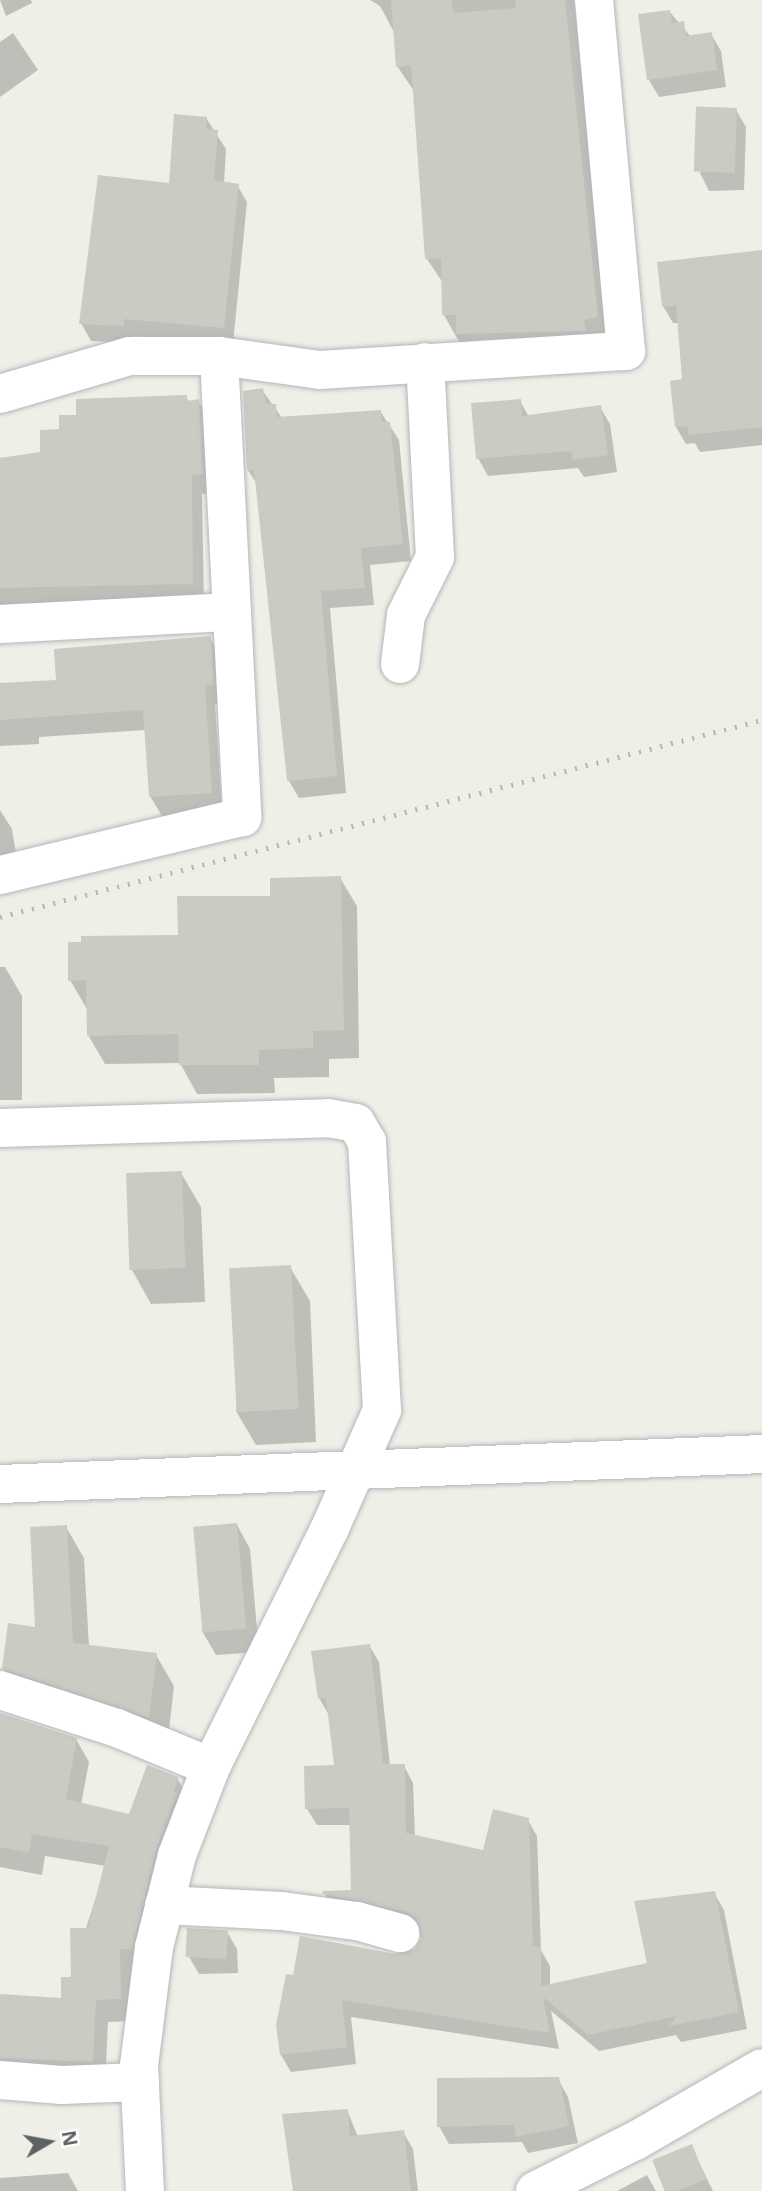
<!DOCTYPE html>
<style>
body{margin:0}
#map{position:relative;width:762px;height:2191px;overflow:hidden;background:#efeee7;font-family:"Noto Sans",sans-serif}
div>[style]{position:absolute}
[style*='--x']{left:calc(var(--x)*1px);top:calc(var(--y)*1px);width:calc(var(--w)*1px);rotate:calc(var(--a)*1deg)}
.shadow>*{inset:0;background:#0003}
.building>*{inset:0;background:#cbcac3;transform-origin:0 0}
.roads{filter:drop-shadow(0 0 2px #b4b6ba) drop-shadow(0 0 2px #b4b6ba)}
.minor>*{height:38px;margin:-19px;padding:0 19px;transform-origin:19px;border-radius:19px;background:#fff}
.rail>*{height:5px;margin-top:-2.5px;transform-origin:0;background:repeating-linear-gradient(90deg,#b5b5b6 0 2px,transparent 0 11px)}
span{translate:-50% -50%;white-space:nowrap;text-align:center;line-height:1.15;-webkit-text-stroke:5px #fff;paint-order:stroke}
.north{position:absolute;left:14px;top:2107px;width:70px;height:70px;-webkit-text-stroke:5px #fff;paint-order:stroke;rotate:80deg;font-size:19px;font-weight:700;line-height:28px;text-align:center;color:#5e6166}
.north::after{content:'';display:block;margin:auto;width:24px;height:32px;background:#5e6166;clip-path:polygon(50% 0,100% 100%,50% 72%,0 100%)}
</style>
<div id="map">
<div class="shadow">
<i style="clip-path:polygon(0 0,31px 0,32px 3px,6px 16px)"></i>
<i style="clip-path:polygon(370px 0,574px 0,611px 342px,472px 359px,458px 340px,444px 315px,443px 283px,427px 259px,414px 91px,397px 66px,395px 34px,380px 6px)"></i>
<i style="clip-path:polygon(669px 11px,691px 37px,711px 34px,721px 51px,726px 87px,659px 97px,649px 80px,640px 15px)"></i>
<i style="clip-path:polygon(13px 33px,38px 70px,0 97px,0 42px)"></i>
<i style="clip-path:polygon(736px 110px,746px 127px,744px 190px,709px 191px,700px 173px)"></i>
<i style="clip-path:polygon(206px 118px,226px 149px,224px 183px,237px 185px,247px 202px,233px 344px,133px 336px,133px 343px,91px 341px,81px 323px,171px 185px)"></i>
<i style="clip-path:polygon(762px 253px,762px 445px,700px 452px,695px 443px,686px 444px,676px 427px,683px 381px,679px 323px,673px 323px,663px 306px)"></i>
<i style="clip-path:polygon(262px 390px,282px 418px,380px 411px,399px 440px,411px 561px,370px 565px,374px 605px,330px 608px,346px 793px,299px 798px,289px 781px,258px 486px,248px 470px)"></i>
<i style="clip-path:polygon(186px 397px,189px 402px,198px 401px,210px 420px,213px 493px,202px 494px,204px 603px,0 607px,0 458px,42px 453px,78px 417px)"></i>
<i style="clip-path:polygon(520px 401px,529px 417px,600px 407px,610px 424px,617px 472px,584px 477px,578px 468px,488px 476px,478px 458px)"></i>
<i style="clip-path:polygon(210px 638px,221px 658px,224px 704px,215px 704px,222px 812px,162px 816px,150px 796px,146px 730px,39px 737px,39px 744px,0 746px,0 684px,58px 682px)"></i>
<i style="clip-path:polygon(0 810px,12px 829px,18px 866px,0 869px)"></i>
<i style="clip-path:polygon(340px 878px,357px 906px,359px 1058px,329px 1059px,329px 1077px,274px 1078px,275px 1093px,197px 1094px,180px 1063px,105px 1064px,88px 1035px,87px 1009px,70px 980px,272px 897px)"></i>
<i style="clip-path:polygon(0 967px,5px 967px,22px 996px,22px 1100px,0 1100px)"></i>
<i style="clip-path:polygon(181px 1173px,201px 1207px,205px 1302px,151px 1304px,132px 1270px)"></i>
<i style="clip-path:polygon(290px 1267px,310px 1301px,316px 1442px,256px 1445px,236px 1411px)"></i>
<i style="clip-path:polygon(237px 1525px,250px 1549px,259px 1652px,216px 1655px,202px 1631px)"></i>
<i style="clip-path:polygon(66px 1527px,84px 1558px,89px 1647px,156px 1655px,174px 1686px,167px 1748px,22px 1700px,4px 1669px,37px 1629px)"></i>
<i style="clip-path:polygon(369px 1645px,379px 1662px,390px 1766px,404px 1766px,413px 1783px,415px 1836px,484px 1852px,527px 1819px,537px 1836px,541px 1950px,550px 1966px,550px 1986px,649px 1965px,714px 1893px,724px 1910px,747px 2029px,681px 2042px,676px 2035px,599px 2051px,551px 2011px,559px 2049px,351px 2017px,356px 2064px,291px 2072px,281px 2055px,278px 2025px,294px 1977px,416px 1951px,423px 1938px,418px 1929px,335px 1911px,325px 1894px,353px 1892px,352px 1825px,317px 1825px,307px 1809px,336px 1767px,329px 1715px,319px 1698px)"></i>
<i style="clip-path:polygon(0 1715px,76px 1739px,89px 1762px,81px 1805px,130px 1816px,177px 1778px,190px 1801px,134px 2021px,108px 2022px,105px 2084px,0 2062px,0 1996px,63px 2000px,106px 1866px,45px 1856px,42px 1875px,0 1867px)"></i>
<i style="clip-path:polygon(227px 1932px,237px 1949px,238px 1973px,199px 1974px,189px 1957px)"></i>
<i style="clip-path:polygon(558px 2079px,568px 2097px,578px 2143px,528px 2153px,522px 2142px,449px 2144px,439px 2126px)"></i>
<i style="clip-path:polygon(347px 2110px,358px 2137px,403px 2132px,413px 2149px,418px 2191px,295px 2191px)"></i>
<i style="clip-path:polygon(691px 2146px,713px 2191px,666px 2191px,654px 2161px)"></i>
<i style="clip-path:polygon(68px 2173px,78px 2191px,0 2191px,0 2178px)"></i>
<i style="clip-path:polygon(647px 2175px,656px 2191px,617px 2191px)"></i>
</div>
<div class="building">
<i style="clip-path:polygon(391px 0,452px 0,453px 13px,516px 8px,515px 0,565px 0,598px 317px,584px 320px,586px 331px,456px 334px,456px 315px,442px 315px,441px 258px,425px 259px,411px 65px,396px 67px)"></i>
<i style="clip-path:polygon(670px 10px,672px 23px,684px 21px,686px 36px,712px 32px,717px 70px,647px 80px,638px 14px)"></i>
<i style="left:737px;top:108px;width:65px;height:41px;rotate:92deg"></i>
<i style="clip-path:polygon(174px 114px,207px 117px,206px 129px,218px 130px,214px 180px,239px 184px,224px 328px,124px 319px,124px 326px,79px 324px,98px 175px,169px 183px)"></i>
<i style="clip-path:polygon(762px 250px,762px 427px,689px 435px,688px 426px,675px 427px,670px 381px,682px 379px,676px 305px,662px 307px,657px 262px)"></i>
<i style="clip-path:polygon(263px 388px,266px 404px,276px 404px,277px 417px,381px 410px,382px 422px,390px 422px,403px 544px,361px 548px,365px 588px,321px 591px,337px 776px,287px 781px,254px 470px,247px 470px,243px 391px)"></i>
<i style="clip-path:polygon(187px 395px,187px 401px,199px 399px,203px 474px,192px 475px,193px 584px,0 588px,0 458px,40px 452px,40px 430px,59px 429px,59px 415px,76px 415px,76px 399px)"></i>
<i style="clip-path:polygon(521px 399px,522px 416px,601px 405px,608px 455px,573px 460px,571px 451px,476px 459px,471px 403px)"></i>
<i style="clip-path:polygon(211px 636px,214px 685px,205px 685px,212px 793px,149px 797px,143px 710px,0 720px,0 683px,56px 680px,54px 649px)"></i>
<i style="clip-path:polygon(341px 876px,344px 1030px,313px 1031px,313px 1048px,259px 1050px,259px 1065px,179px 1065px,178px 1034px,87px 1036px,86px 980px,68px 981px,68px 942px,81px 942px,81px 936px,178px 935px,177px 896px,270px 896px,270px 878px)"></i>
<i style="left:182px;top:1171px;width:97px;height:56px;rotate:88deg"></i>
<i style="left:291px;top:1265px;width:144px;height:62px;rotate:87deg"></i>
<i style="left:237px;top:1523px;width:106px;height:44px;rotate:85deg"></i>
<i style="clip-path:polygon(67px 1525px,73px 1643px,157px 1653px,149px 1718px,2px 1669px,8px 1623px,35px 1627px,30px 1527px)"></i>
<i style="clip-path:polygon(370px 1644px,383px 1764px,405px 1764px,406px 1833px,483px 1850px,493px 1809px,529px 1818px,533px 1946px,541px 1947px,541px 1986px,647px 1963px,634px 1901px,715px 1891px,739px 2012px,669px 2026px,677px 2016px,588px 2035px,543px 1997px,550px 2033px,342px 2000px,347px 2047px,280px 2055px,276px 2025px,286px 1974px,293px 1975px,300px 1936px,395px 1954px,415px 1949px,421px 1938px,416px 1918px,407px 1912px,323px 1894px,323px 1891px,351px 1890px,349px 1808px,305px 1809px,304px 1766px,334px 1765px,326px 1698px,318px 1699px,311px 1651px)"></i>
<i style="clip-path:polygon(0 1713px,77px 1738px,66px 1799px,129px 1814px,147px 1765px,178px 1777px,174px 1792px,177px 1793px,156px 1850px,132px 1949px,120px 1949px,121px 1999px,96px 2000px,93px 2062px,0 2058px,0 1994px,61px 1998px,61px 1977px,71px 1977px,70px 1928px,88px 1928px,109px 1846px,32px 1834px,29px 1853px,0 1847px)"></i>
<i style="left:187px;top:1928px;width:41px;height:29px;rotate:3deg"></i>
<i style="clip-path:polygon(559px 2077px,569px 2126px,516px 2137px,514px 2125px,437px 2127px,437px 2078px)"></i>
<i style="clip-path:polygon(348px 2109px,350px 2136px,404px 2130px,411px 2191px,293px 2191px,282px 2114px)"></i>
<i style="left:692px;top:2144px;width:38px;height:43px;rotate:68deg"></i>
</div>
<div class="roads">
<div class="minor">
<i style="--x:219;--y:356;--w:102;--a:7.9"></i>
<i style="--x:320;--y:370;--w:307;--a:-3.6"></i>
<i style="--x:626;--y:351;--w:352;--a:-95.2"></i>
<i style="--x:0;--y:394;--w:135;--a:-16.3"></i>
<i style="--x:130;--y:356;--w:89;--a:0"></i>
<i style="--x:219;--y:356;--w:462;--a:87.1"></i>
<i style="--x:242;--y:817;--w:249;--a:166.5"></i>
<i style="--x:0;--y:624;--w:232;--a:-3"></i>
<i style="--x:400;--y:664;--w:49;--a:-83"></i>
<i style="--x:406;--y:615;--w:65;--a:-63.4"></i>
<i style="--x:435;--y:557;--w:195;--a:-92.9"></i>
<i style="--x:0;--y:1128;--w:328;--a:-1.7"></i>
<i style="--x:328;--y:1118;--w:28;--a:10"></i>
<i style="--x:356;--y:1123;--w:22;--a:60"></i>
<i style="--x:367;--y:1142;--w:268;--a:86.8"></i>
<i style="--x:382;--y:1410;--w:131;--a:113.8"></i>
<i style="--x:329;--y:1530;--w:265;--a:116.5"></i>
<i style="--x:211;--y:1767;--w:94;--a:111.1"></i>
<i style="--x:177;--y:1855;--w:95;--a:104"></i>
<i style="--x:154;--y:1947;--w:119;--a:97.2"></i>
<i style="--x:139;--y:2065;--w:126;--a:87.3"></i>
<i style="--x:0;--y:1484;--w:763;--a:-2.25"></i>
<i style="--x:0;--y:1690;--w:123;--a:18"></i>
<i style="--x:117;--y:1728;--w:102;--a:22.5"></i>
<i style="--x:164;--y:1905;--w:118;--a:2.9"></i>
<i style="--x:282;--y:1911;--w:76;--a:7.6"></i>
<i style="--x:357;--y:1921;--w:45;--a:15.6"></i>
<i style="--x:0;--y:2080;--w:62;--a:4.6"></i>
<i style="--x:62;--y:2085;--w:78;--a:-2.2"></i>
<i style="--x:535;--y:2191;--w:112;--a:-26.6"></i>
<i style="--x:635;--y:2141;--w:146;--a:-29.9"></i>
</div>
</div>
<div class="rail">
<i style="--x:0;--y:917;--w:787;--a:-14.5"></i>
</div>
<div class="north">N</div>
</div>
